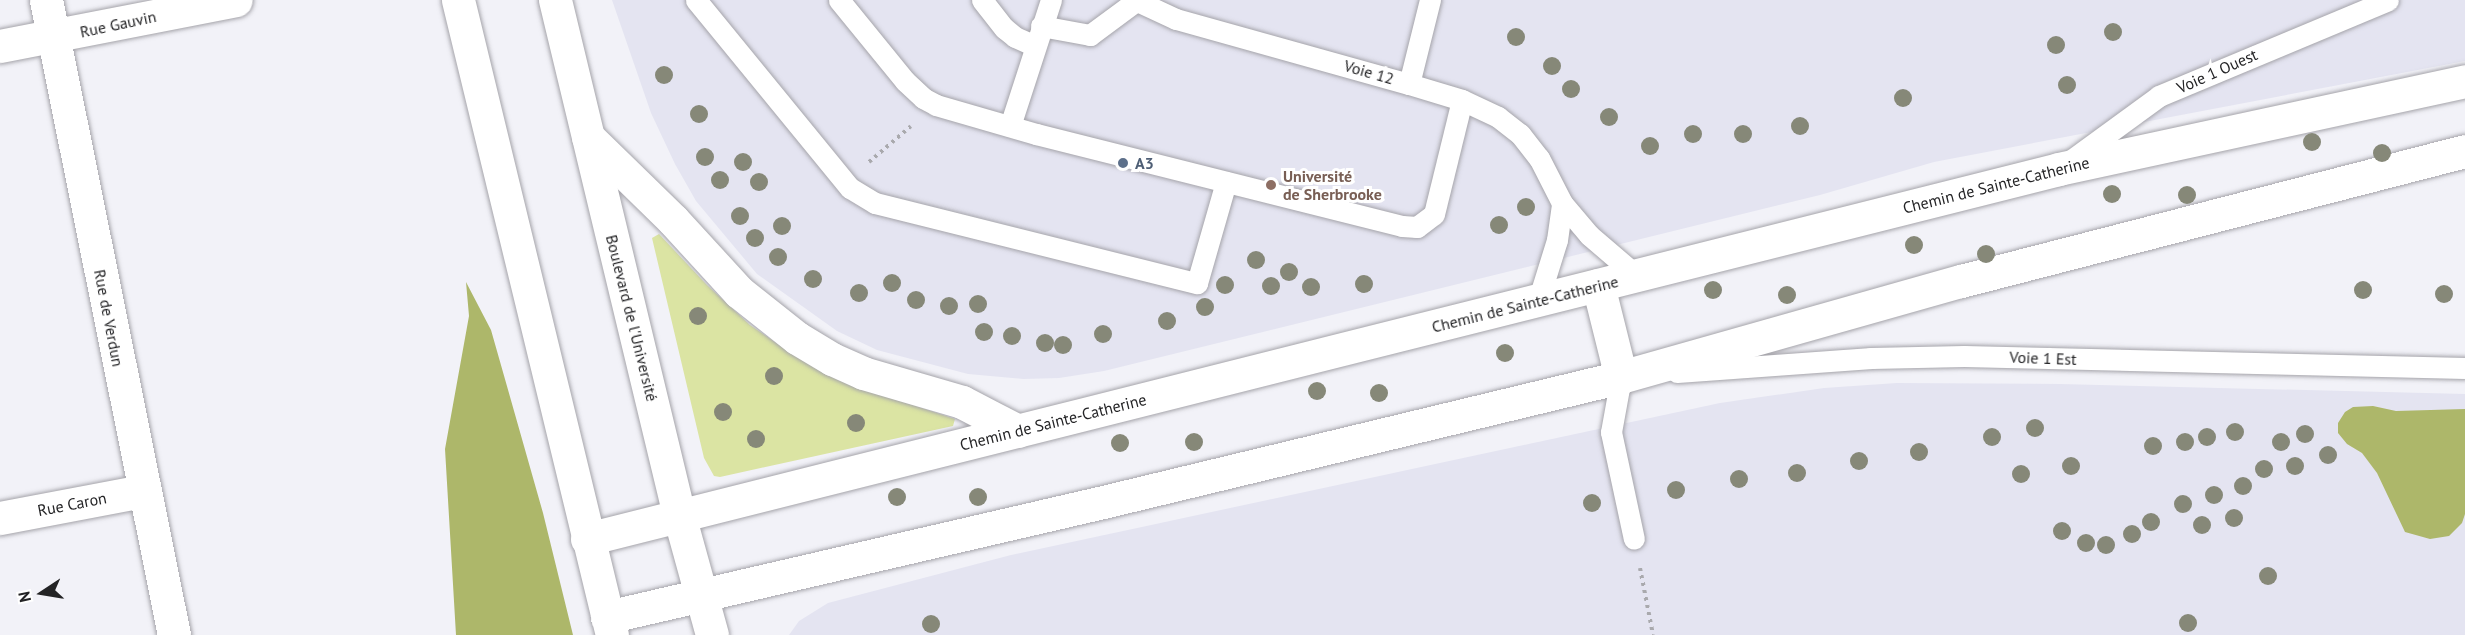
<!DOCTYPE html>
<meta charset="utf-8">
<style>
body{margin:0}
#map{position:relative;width:2465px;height:635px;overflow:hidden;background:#f2f2f8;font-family:"PT Sans",sans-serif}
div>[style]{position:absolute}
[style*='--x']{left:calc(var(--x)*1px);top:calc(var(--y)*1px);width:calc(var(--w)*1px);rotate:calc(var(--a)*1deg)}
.built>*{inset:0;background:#e4e4f1}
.green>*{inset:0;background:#dbe4a3}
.forest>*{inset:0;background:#adb76a}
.path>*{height:4px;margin-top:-2px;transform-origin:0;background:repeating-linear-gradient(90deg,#a9a9ad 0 3px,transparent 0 7.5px)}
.roads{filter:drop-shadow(0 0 2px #a5a4aa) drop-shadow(0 0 2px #a5a4aa)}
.service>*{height:21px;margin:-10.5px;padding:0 10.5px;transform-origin:10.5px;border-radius:10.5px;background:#fff}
.minor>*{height:33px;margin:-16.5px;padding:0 16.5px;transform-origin:16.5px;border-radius:16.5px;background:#fff}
.secondary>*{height:33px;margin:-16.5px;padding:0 16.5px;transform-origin:16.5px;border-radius:16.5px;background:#fff}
.trees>*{width:18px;height:18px;margin:-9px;border-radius:50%;background:#868878}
.dots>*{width:16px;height:16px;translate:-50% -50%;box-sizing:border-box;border:3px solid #fff;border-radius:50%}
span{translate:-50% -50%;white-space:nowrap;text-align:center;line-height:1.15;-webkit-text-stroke:6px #fff;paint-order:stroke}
.street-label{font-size:16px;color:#232325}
.service-label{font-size:16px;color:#4e5e75;font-weight:700}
.left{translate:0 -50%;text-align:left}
.education-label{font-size:16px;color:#785e54;font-weight:700}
.north{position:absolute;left:12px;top:563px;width:60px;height:60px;-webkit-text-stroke:4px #fff;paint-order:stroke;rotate:258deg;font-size:16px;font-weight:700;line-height:24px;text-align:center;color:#232325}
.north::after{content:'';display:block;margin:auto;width:21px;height:27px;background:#232325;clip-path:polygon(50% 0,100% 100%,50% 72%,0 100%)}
</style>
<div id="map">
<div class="built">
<i style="clip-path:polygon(612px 0,2465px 0,2465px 61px,1934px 162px,1820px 195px,1104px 371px,1059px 378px,1023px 379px,968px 374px,877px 350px,837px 331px,757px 274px,696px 201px,675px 164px,651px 113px)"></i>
<i style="clip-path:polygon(1897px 383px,2060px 384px,2465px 394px,2465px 635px,789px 635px,799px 621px,828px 603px,1011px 555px,1720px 403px,1824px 388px)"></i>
</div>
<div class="green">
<i style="clip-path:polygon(659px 234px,707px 285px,750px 325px,791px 353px,838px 380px,955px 419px,953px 426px,720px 477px,714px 476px,704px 458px,652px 238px)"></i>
</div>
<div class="forest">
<i style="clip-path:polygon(466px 282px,491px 330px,543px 513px,573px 635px,456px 635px,445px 449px,469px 316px)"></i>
<i style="clip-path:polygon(2373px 406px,2396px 411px,2465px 409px,2465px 514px,2462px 523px,2449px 536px,2430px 539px,2405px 532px,2377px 473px,2362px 453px,2347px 444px,2338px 433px,2338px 423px,2345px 412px,2353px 407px)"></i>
</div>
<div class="path">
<i style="--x:869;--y:162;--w:55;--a:-40.6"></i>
<i style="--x:1640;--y:568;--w:68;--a:79"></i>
</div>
<div class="roads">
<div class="service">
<i style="--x:696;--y:0;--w:243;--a:50.7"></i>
<i style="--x:850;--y:188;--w:29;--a:31"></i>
<i style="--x:875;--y:203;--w:332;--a:14"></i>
<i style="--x:1197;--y:283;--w:105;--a:-74"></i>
<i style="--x:839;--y:0;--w:104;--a:50.8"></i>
<i style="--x:905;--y:81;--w:25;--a:43"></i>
<i style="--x:923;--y:98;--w:15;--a:28"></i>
<i style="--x:936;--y:105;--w:104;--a:16.2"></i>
<i style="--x:1036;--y:134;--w:377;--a:14.1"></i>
<i style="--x:1402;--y:226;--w:15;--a:4"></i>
<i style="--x:1417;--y:227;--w:21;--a:-37"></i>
<i style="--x:1434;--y:214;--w:117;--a:-76.2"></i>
<i style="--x:982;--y:0;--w:36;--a:52"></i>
<i style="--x:1004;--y:28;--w:14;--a:39"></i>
<i style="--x:1015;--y:37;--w:22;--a:24"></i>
<i style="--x:1135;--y:0;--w:45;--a:24.9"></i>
<i style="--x:1176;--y:19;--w:242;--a:15.6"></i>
<i style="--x:1409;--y:84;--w:55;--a:16.8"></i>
<i style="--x:1462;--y:100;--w:40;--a:25"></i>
<i style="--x:1498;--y:117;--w:28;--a:38"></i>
<i style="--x:1520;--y:134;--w:31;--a:52"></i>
<i style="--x:1539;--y:158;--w:51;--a:62.9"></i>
<i style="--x:1562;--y:203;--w:42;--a:49.8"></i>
<i style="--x:1589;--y:235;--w:63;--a:40.5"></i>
<i style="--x:1041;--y:26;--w:50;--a:10.4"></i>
<i style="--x:1090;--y:35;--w:57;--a:-36.5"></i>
<i style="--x:1409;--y:84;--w:87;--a:-76"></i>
<i style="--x:1010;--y:126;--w:133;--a:-72"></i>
<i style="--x:2070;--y:161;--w:110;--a:-36.1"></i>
<i style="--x:2159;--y:96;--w:248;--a:-22.7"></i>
<i style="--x:1538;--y:301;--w:64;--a:-72.7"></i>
<i style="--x:1557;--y:240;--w:37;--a:-82"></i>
<i style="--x:1677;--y:372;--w:195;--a:-4.1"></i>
<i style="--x:1871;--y:358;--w:93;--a:-1.2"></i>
<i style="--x:1964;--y:356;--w:501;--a:1.37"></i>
<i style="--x:1631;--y:376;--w:10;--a:174"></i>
<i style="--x:1621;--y:377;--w:56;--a:100.3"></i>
<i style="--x:1611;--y:432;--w:109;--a:77.9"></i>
</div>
<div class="minor">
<i style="--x:46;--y:0;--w:648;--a:78.6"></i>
<i style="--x:0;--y:46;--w:240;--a:-11"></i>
<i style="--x:0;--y:518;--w:146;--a:-10.7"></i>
</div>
<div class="secondary">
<i style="--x:458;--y:0;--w:653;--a:76.37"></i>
<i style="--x:555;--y:0;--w:530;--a:76.46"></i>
<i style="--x:679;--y:515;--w:124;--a:74.6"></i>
<i style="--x:588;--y:137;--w:119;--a:44.3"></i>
<i style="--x:673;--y:220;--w:98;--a:47.5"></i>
<i style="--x:739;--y:292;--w:74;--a:38.4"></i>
<i style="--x:797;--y:338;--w:41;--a:31"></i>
<i style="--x:832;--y:359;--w:34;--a:24"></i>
<i style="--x:863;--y:373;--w:103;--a:16.3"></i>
<i style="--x:962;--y:402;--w:63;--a:27.4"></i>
<i style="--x:1598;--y:285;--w:95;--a:76"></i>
<i style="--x:587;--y:539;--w:1518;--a:-14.11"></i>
<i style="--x:2059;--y:169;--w:415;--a:-12.2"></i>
<i style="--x:607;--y:617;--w:505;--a:-13.05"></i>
<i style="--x:1099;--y:503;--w:537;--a:-13.57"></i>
<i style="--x:1621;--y:377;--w:353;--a:-15.8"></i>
<i style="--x:1961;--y:281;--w:520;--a:-14.46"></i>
</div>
</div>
<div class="trees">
<i style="left:2113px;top:32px"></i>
<i style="left:1516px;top:37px"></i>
<i style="left:2056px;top:45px"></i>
<i style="left:1552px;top:66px"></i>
<i style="left:664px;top:75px"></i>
<i style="left:2067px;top:85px"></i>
<i style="left:1571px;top:89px"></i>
<i style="left:1903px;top:98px"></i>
<i style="left:699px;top:114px"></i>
<i style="left:1609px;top:117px"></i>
<i style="left:1800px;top:126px"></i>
<i style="left:1693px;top:134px"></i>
<i style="left:1743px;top:134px"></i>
<i style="left:2312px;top:142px"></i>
<i style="left:1650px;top:146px"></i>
<i style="left:2382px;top:153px"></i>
<i style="left:705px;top:157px"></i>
<i style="left:743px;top:162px"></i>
<i style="left:720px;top:180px"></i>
<i style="left:759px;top:182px"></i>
<i style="left:2112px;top:194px"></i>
<i style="left:2187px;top:195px"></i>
<i style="left:1526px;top:207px"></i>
<i style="left:740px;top:216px"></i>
<i style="left:1499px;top:225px"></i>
<i style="left:782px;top:226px"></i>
<i style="left:755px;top:238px"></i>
<i style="left:1914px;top:245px"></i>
<i style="left:1986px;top:254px"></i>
<i style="left:778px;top:257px"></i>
<i style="left:1256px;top:260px"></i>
<i style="left:1289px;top:272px"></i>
<i style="left:813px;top:279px"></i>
<i style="left:892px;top:283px"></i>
<i style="left:1364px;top:284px"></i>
<i style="left:1225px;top:285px"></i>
<i style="left:1271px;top:286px"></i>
<i style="left:1311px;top:287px"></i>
<i style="left:1713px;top:290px"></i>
<i style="left:2363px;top:290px"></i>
<i style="left:859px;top:293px"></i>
<i style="left:2444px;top:294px"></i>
<i style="left:1787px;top:295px"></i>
<i style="left:916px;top:300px"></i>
<i style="left:978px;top:304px"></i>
<i style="left:949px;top:306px"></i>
<i style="left:1205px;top:307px"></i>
<i style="left:698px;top:316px"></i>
<i style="left:1167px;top:321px"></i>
<i style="left:984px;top:332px"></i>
<i style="left:1103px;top:334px"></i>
<i style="left:1012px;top:336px"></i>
<i style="left:1045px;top:343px"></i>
<i style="left:1063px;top:345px"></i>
<i style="left:1505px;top:353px"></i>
<i style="left:774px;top:376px"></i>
<i style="left:1317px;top:391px"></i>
<i style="left:1379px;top:393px"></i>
<i style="left:723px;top:412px"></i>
<i style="left:856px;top:423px"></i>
<i style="left:2035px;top:428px"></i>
<i style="left:2235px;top:432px"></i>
<i style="left:2305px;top:434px"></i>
<i style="left:1992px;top:437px"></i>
<i style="left:2207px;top:437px"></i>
<i style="left:756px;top:439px"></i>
<i style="left:1194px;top:442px"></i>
<i style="left:2185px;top:442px"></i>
<i style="left:2281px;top:442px"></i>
<i style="left:1120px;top:443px"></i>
<i style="left:2153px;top:446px"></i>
<i style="left:1919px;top:452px"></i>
<i style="left:2328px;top:455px"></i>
<i style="left:1859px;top:461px"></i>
<i style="left:2071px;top:466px"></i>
<i style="left:2295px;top:466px"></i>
<i style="left:2264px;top:469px"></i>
<i style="left:1797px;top:473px"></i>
<i style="left:2021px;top:474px"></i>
<i style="left:1739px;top:479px"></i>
<i style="left:2243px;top:486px"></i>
<i style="left:1676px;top:490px"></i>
<i style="left:2214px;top:495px"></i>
<i style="left:897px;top:497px"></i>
<i style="left:978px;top:497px"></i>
<i style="left:1592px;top:503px"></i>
<i style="left:2183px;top:504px"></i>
<i style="left:2234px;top:518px"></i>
<i style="left:2151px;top:522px"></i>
<i style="left:2202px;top:525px"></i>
<i style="left:2062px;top:531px"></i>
<i style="left:2132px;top:534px"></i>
<i style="left:2086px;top:543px"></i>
<i style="left:2106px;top:545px"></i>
<i style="left:2268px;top:576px"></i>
<i style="left:2188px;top:623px"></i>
<i style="left:931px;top:624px"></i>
</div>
<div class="dots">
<i style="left:1123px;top:163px;background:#5c6f8a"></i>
<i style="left:1271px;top:185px;background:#8d6e63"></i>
</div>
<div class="street-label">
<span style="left:118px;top:24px;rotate:-12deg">Rue Gauvin</span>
<span style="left:2217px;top:71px;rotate:-24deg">Voie 1 Ouest</span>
<span style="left:1369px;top:72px;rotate:16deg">Voie 12</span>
<span style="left:1996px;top:185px;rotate:-14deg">Chemin de Sainte-Catherine</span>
<span style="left:1525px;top:304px;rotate:-14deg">Chemin de Sainte-Catherine</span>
<span style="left:109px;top:318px;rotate:79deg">Rue de Verdun</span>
<span style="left:632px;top:318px;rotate:76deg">Boulevard de l'Université</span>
<span style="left:2043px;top:358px;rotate:2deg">Voie 1 Est</span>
<span style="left:1053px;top:422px;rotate:-14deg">Chemin de Sainte-Catherine</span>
<span style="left:72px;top:504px;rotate:-11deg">Rue Caron</span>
</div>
<div class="service-label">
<span class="left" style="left:1135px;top:163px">A3</span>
</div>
<div class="education-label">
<span class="left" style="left:1283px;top:185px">Université<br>de Sherbrooke</span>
</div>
<div class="north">N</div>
</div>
